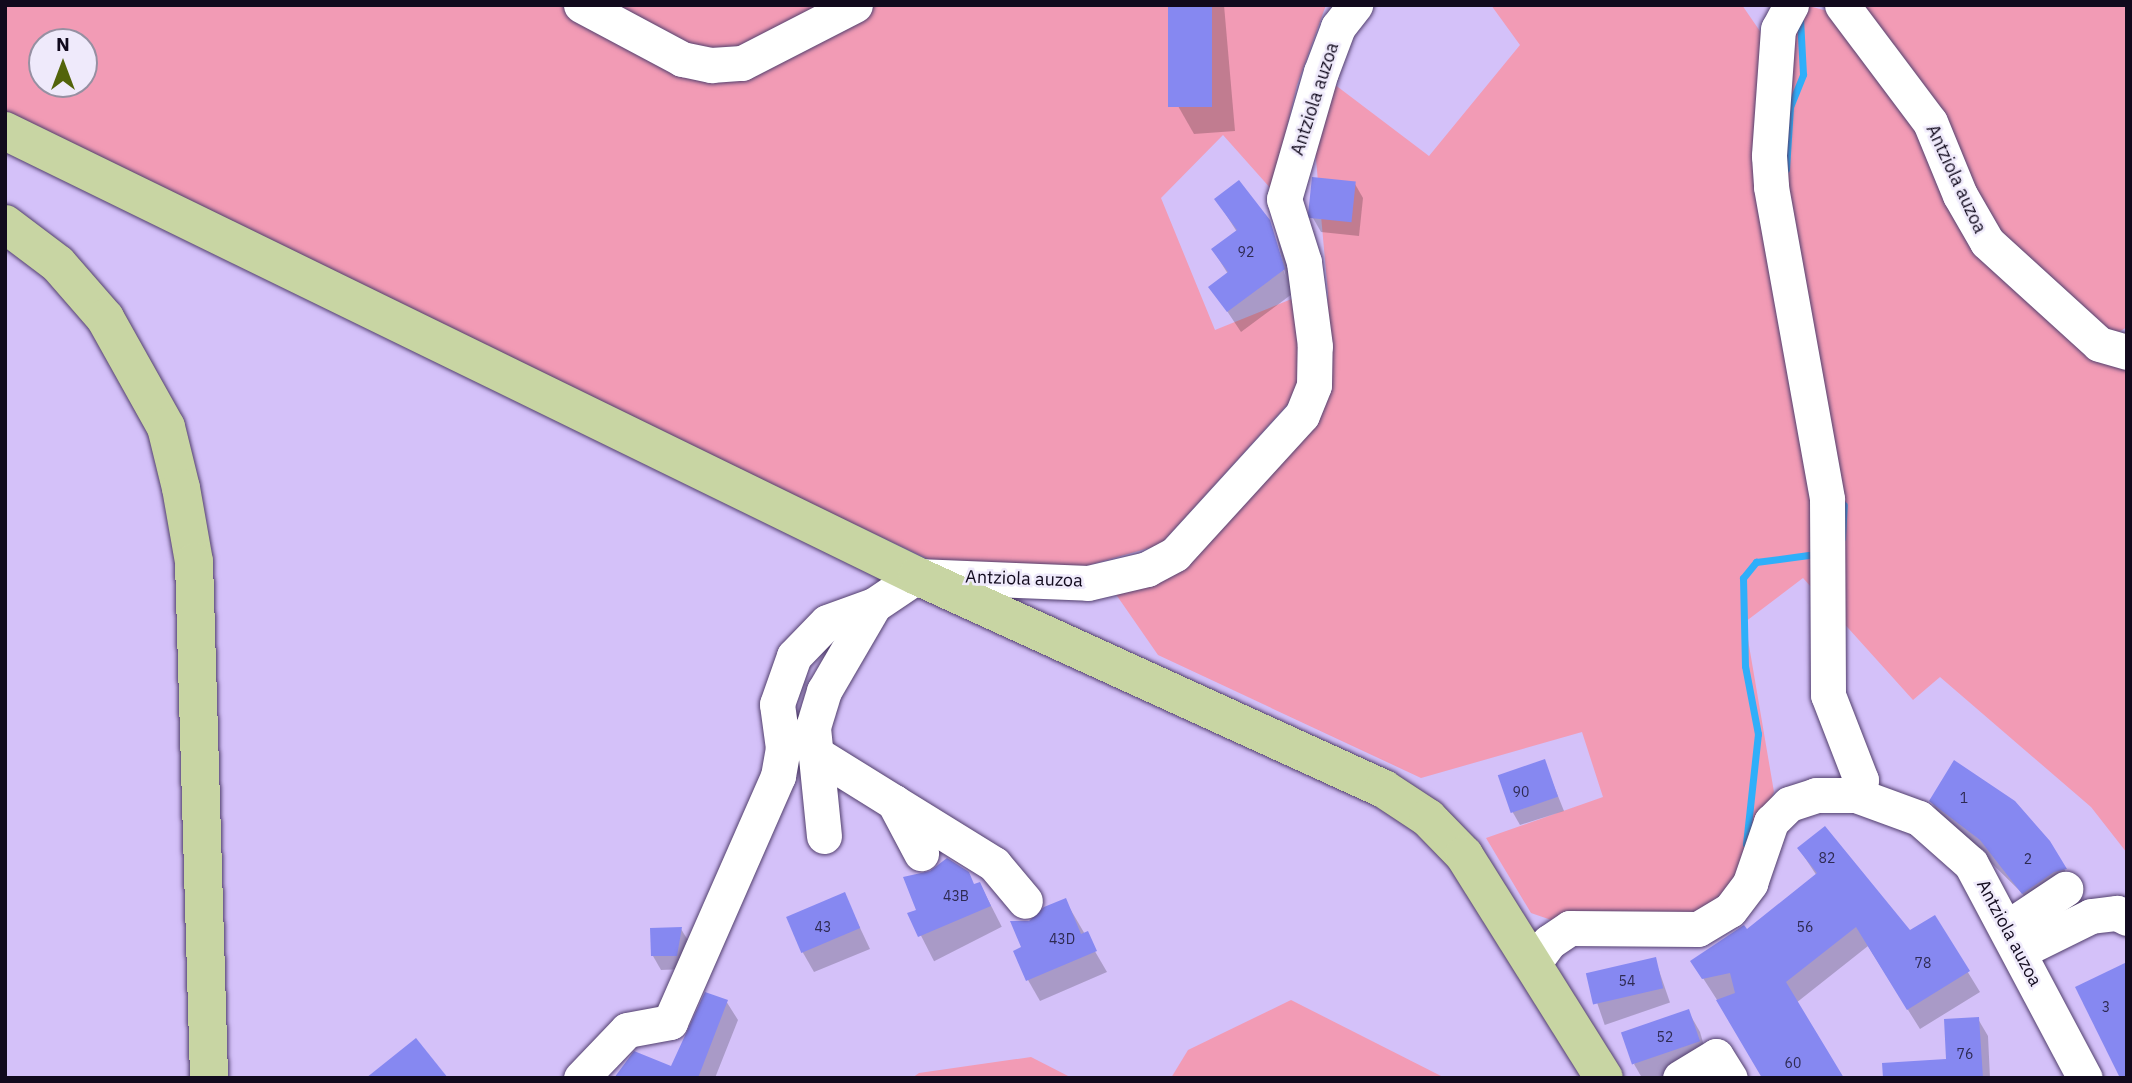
<!DOCTYPE html>
<style>
body{margin:0}
#map{position:relative;width:2132px;height:1083px;overflow:hidden;background:#d4c1f9;font-family:"IBM Plex Sans",sans-serif}
div>[style]{position:absolute}
[style*='--x']{left:calc(var(--x)*1px);top:calc(var(--y)*1px);width:calc(var(--w)*1px);rotate:calc(var(--a)*1deg)}
.green>*{inset:0;background:#f29bb5}
.shadow>*{inset:0;background:#0003;transform-origin:0 0}
.stream>*{height:7px;margin:-3.5px;padding:0 3.5px;transform-origin:3.5px;border-radius:3.5px;background:#2faffa}
.building>*{inset:0;background:#8688f1;transform-origin:0 0}
.roads{filter:drop-shadow(0 0 2px #513e6d) drop-shadow(0 0 2px #513e6d)}
.minor>*{height:35px;margin:-17.5px;padding:0 17.5px;transform-origin:17.5px;border-radius:17.5px;background:#fff}
.major>*{height:38px;margin:-19px;padding:0 19px;transform-origin:19px;border-radius:19px;background:#c8d5a3}
span{translate:-50% -50%;white-space:nowrap;text-align:center;line-height:1.15;-webkit-text-stroke:5px #efeafb;paint-order:stroke}
.number-label{font-size:14px;color:#2e2a52}
.number-label span{-webkit-text-stroke-width:0}
.street-label{font-size:18px;color:#110a1d}
.frame{position:absolute;inset:0;border:7px solid #110a1d;pointer-events:none}
.north{position:absolute;left:28px;top:28px;width:70px;height:70px;box-sizing:border-box;background:#efeafb;border:2px solid #9690a2;border-radius:50%;rotate:0deg;font-size:19px;font-weight:700;line-height:28px;text-align:center;color:#110a1d}
.north::after{content:'';display:block;margin:auto;width:24px;height:32px;background:#53640b;clip-path:polygon(50% 0,100% 100%,50% 72%,0 100%)}
</style>
<div id="map">
<div class="green">
<i style="clip-path:polygon(evenodd,5px 5px,559px 5px,678px 68px,716px 51px,679px 45px,605px 5px,1326px 5px,1297px 85px,1272px 190px,1223px 135px,1161px 198px,1215px 330px,1299px 296px,1303px 353px,1296px 395px,1160px 545px,1082px 567px,941px 565px,584px 397px,5px 114px,5px 5px,42px 42px,84px 42px,84px 84px,42px 84px,42px 42px)"></i>
<i style="clip-path:polygon(1491px 5px,1742px 5px,1764px 37px,1805px 5px,1835px 13px,1920px 127px,1973px 244px,2127px 360px,2127px 853px,2091px 807px,1940px 677px,1913px 700px,1803px 578px,1745px 622px,1774px 792px,1729px 900px,1697px 920px,1557px 922px,1531px 913px,1486px 838px,1603px 797px,1582px 732px,1421px 778px,1158px 655px,1115px 593px,1322px 407px,1328px 294px,1315px 148px,1330px 81px,1429px 156px,1520px 45px)"></i>
<i style="clip-path:polygon(1855px 5px,2127px 5px,2127px 327px,2114px 335px,1996px 234px)"></i>
<i style="clip-path:polygon(1291px 1000px,1445px 1078px,1171px 1078px,1188px 1050px)"></i>
<i style="clip-path:polygon(1031px 1057px,1072px 1078px,912px 1078px,919px 1073px)"></i>
</div>
<div class="shadow">
<i style="clip-path:polygon(1170px 5px,1224px 5px,1235px 131px,1194px 134px,1178px 106px)"></i>
<i style="clip-path:polygon(1355px 184px,1363px 198px,1359px 236px,1321px 232px,1313px 218px)"></i>
<i style="clip-path:polygon(1216px 199px,1269px 223px,1286px 278px,1276px 234px,1296px 291px,1241px 332px,1211px 287px,1228px 274px,1213px 250px,1237px 232px)"></i>
<i style="clip-path:polygon(1544px 761px,1564px 811px,1520px 825px,1512px 811px)"></i>
<i style="clip-path:polygon(1931px 801px,2048px 842px,2081px 897px,2039px 920px,2022px 893px,1978px 850px,1948px 829px)"></i>
<i style="clip-path:polygon(1799px 849px,1909px 933px,1934px 917px,1980px 992px,1920px 1029px,1868px 946px,1796px 1003px,1730px 1020px,1692px 961px,1747px 932px,1817px 876px)"></i>
<i style="left:980px;top:884px;width:48px;height:76px;rotate:63deg"></i>
<i style="clip-path:polygon(844px 894px,870px 949px,814px 972px,802px 951px)"></i>
<i style="clip-path:polygon(1065px 900px,1107px 972px,1040px 1001px,1028px 980px,1023px 948px,1030px 922px)"></i>
<i style="clip-path:polygon(681px 929px,689px 942px,684px 969px,661px 970px,653px 956px)"></i>
<i style="left:1655px;top:959px;width:46px;height:69px;rotate:71deg"></i>
<i style="clip-path:polygon(726px 1001px,738px 1020px,715px 1078px,617px 1078px,672px 1068px)"></i>
<i style="clip-path:polygon(1688px 1011px,1700px 1032px,1709px 1063px,1667px 1078px,1642px 1078px,1634px 1064px)"></i>
<i style="clip-path:polygon(1978px 1019px,1988px 1036px,1990px 1078px,1903px 1078px,1948px 1061px)"></i>
</div>
<div class="stream">
<i style="--x:1786;--y:169;--w:62;--a:-86.3"></i>
<i style="--x:1790;--y:107;--w:35;--a:-68"></i>
<i style="--x:1803;--y:74;--w:56;--a:-93.1"></i>
<i style="--x:1842;--y:538;--w:33;--a:-87"></i>
<i style="--x:1746;--y:844;--w:111;--a:-83.8"></i>
<i style="--x:1758;--y:734;--w:69;--a:-100.8"></i>
<i style="--x:1745;--y:666;--w:88;--a:-91.3"></i>
<i style="--x:1743;--y:578;--w:21;--a:-51"></i>
<i style="--x:1756;--y:562;--w:53;--a:-7.5"></i>
</div>
<div class="building">
<i style="left:1168px;top:5px;width:44px;height:102px"></i>
<i style="left:1312px;top:177px;width:44px;height:41px;rotate:6deg"></i>
<i style="clip-path:polygon(1239px 180px,1270px 220px,1285px 269px,1227px 312px,1208px 287px,1228px 272px,1211px 249px,1237px 230px,1214px 199px)"></i>
<i style="left:1545px;top:759px;width:40px;height:50px;rotate:71deg"></i>
<i style="clip-path:polygon(1954px 760px,2015px 801px,2050px 841px,2067px 869px,2054px 872px,2022px 894px,1980px 840px,1929px 801px)"></i>
<i style="clip-path:polygon(1825px 826px,1910px 930px,1935px 915px,1970px 971px,1907px 1010px,1856px 927px,1786px 982px,1844px 1078px,1762px 1078px,1716px 1000px,1735px 993px,1730px 973px,1702px 979px,1690px 961px,1744px 925px,1747px 929px,1817px 873px,1797px 848px)"></i>
<i style="clip-path:polygon(947px 858px,969px 872px,974px 884px,980px 882px,991px 906px,918px 937px,907px 913px,916px 910px,903px 877px,930px 871px)"></i>
<i style="left:845px;top:892px;width:39px;height:64px;rotate:67deg"></i>
<i style="clip-path:polygon(1066px 898px,1081px 934px,1088px 931px,1097px 951px,1026px 981px,1013px 951px,1021px 947px,1010px 921px,1029px 921px,1044px 907px)"></i>
<i style="clip-path:polygon(682px 927px,677px 956px,651px 956px,650px 928px)"></i>
<i style="left:1656px;top:957px;width:32px;height:72px;rotate:77deg"></i>
<i style="clip-path:polygon(2127px 962px,2127px 1078px,2120px 1078px,2075px 987px)"></i>
<i style="clip-path:polygon(705px 992px,728px 1000px,698px 1078px,614px 1078px,634px 1051px,671px 1066px)"></i>
<i style="left:1689px;top:1009px;width:34px;height:72px;rotate:71deg"></i>
<i style="clip-path:polygon(1979px 1017px,1983px 1078px,1883px 1078px,1882px 1063px,1946px 1059px,1944px 1019px)"></i>
<i style="clip-path:polygon(416px 1038px,448px 1078px,366px 1078px)"></i>
</div>
<div class="roads">
<div class="minor">
<i style="--x:581;--y:5;--w:115;--a:28.1"></i>
<i style="--x:682;--y:59;--w:30;--a:12"></i>
<i style="--x:711;--y:65;--w:31;--a:-4"></i>
<i style="--x:742;--y:63;--w:127;--a:-27.2"></i>
<i style="--x:1791;--y:5;--w:27;--a:118"></i>
<i style="--x:1778;--y:29;--w:127;--a:94.1"></i>
<i style="--x:1769;--y:156;--w:31;--a:86"></i>
<i style="--x:1771;--y:187;--w:317;--a:79.8"></i>
<i style="--x:1827;--y:499;--w:196;--a:89.7"></i>
<i style="--x:1828;--y:695;--w:91;--a:68.8"></i>
<i style="--x:1861;--y:780;--w:16;--a:108"></i>
<i style="--x:1842;--y:5;--w:146;--a:53.1"></i>
<i style="--x:1930;--y:122;--w:79;--a:67.7"></i>
<i style="--x:1960;--y:195;--w:54;--a:60.1"></i>
<i style="--x:1987;--y:242;--w:151;--a:42.3"></i>
<i style="--x:2099;--y:344;--w:29;--a:16"></i>
<i style="--x:815;--y:753;--w:93;--a:31.8"></i>
<i style="--x:894;--y:802;--w:58;--a:62.1"></i>
<i style="--x:894;--y:802;--w:118;--a:31.8"></i>
<i style="--x:994;--y:864;--w:48;--a:50"></i>
<i style="--x:824;--y:836;--w:110;--a:-95.8"></i>
<i style="--x:813;--y:727;--w:38;--a:-73"></i>
<i style="--x:824;--y:691;--w:99;--a:-59.8"></i>
<i style="--x:2008;--y:927;--w:69;--a:-33.7"></i>
<i style="--x:2020;--y:951;--w:79;--a:-26.2"></i>
<i style="--x:2091;--y:916;--w:26;--a:-7"></i>
<i style="--x:2117;--y:913;--w:11;--a:27"></i>
<i style="--x:1533;--y:964;--w:27;--a:-54"></i>
<i style="--x:1549;--y:942;--w:25;--a:-34"></i>
<i style="--x:1570;--y:928;--w:128;--a:0.4"></i>
<i style="--x:1698;--y:929;--w:37;--a:-31"></i>
<i style="--x:1730;--y:910;--w:34;--a:-53"></i>
<i style="--x:1750;--y:883;--w:65;--a:-71"></i>
<i style="--x:1771;--y:822;--w:25;--a:-45"></i>
<i style="--x:1789;--y:804;--w:28;--a:-18"></i>
<i style="--x:1816;--y:795;--w:40;--a:0"></i>
<i style="--x:1856;--y:795;--w:67;--a:20.1"></i>
<i style="--x:1919;--y:818;--w:69;--a:41.5"></i>
<i style="--x:1971;--y:864;--w:242;--a:62"></i>
<i style="--x:581;--y:1078;--w:66;--a:-46.2"></i>
<i style="--x:627;--y:1030;--w:44;--a:-10.5"></i>
<i style="--x:670;--y:1022;--w:269;--a:-66.3"></i>
<i style="--x:778;--y:776;--w:28;--a:-80"></i>
<i style="--x:783;--y:748;--w:44;--a:-97.8"></i>
<i style="--x:777;--y:704;--w:51;--a:-70.5"></i>
<i style="--x:794;--y:656;--w:47;--a:-45.9"></i>
<i style="--x:827;--y:622;--w:50;--a:-19.9"></i>
<i style="--x:874;--y:605;--w:52;--a:-34"></i>
<i style="--x:917;--y:576;--w:171;--a:2.3"></i>
<i style="--x:1088;--y:583;--w:61;--a:-13.3"></i>
<i style="--x:1147;--y:569;--w:32;--a:-28"></i>
<i style="--x:1175;--y:554;--w:188;--a:-47.6"></i>
<i style="--x:1302;--y:415;--w:32;--a:-68"></i>
<i style="--x:1314;--y:385;--w:39;--a:-89"></i>
<i style="--x:1315;--y:346;--w:85;--a:-97.5"></i>
<i style="--x:1304;--y:262;--w:66;--a:-107.6"></i>
<i style="--x:1284;--y:199;--w:132;--a:-73.8"></i>
<i style="--x:1321;--y:72;--w:48;--a:-69.3"></i>
<i style="--x:1338;--y:27;--w:28;--a:-52"></i>
<i style="--x:1680;--y:1078;--w:42;--a:-31.4"></i>
<i style="--x:1716;--y:1056;--w:26;--a:58"></i>
</div>
<div class="major">
<i style="--x:5;--y:131;--w:1015;--a:26.01"></i>
<i style="--x:917;--y:576;--w:513;--a:24.52"></i>
<i style="--x:1384;--y:789;--w:53;--a:33.4"></i>
<i style="--x:1428;--y:818;--w:52;--a:45.8"></i>
<i style="--x:1464;--y:855;--w:263;--a:57.9"></i>
<i style="--x:5;--y:224;--w:66;--a:37"></i>
<i style="--x:58;--y:264;--w:72;--a:49"></i>
<i style="--x:105;--y:318;--w:125;--a:60.8"></i>
<i style="--x:166;--y:427;--w:63;--a:76.2"></i>
<i style="--x:181;--y:488;--w:75;--a:80"></i>
<i style="--x:194;--y:562;--w:516;--a:88.33"></i>
</div>
</div>
<div class="number-label">
<span style="left:1246px;top:252px">92</span>
<span style="left:1521px;top:792px">90</span>
<span style="left:1964px;top:798px">1</span>
<span style="left:1827px;top:858px">82</span>
<span style="left:2028px;top:859px">2</span>
<span style="left:956px;top:896px">43B</span>
<span style="left:823px;top:927px">43</span>
<span style="left:1805px;top:927px">56</span>
<span style="left:1062px;top:939px">43D</span>
<span style="left:1923px;top:963px">78</span>
<span style="left:1627px;top:981px">54</span>
<span style="left:2106px;top:1007px">3</span>
<span style="left:1665px;top:1037px">52</span>
<span style="left:1965px;top:1054px">76</span>
<span style="left:1793px;top:1063px">60</span>
</div>
<div class="street-label">
<span style="left:1315px;top:99px;rotate:-72deg">Antziola auzoa</span>
<span style="left:1956px;top:179px;rotate:65deg">Antziola auzoa</span>
<span style="left:1024px;top:579px;rotate:2deg">Antziola auzoa</span>
<span style="left:2009px;top:933px;rotate:62deg">Antziola auzoa</span>
</div>
<div class="frame"></div>
<div class="north">N</div>
</div>
